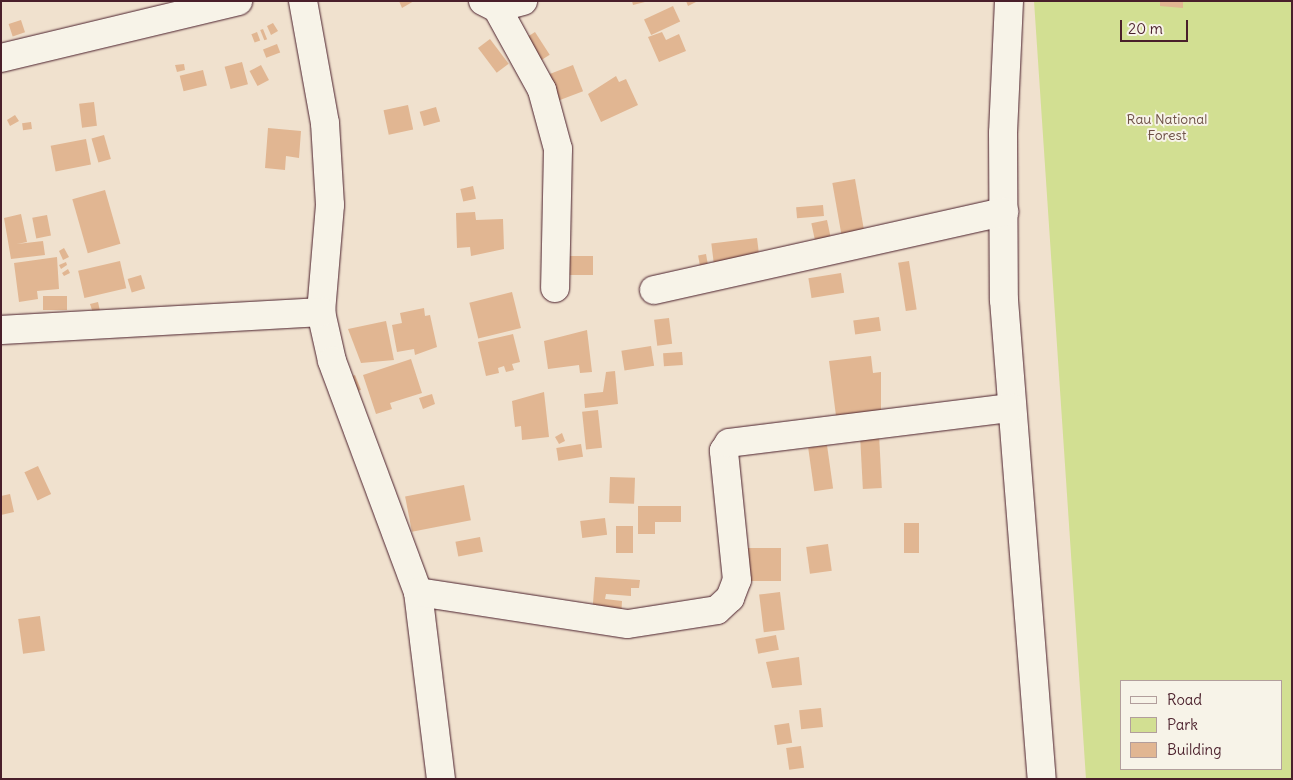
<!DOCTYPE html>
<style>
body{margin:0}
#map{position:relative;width:1293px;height:780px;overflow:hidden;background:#f0e1ce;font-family:Delius,sans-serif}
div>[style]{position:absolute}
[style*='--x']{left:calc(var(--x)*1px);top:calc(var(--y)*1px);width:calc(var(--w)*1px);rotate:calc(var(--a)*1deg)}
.green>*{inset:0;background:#d2df92}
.building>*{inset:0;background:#e1b692;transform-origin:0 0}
.roads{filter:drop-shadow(0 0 1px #4a1f2b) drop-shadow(0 0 1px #4a1f2b)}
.minor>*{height:28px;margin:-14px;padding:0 14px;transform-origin:14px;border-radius:14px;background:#f7f3e8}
span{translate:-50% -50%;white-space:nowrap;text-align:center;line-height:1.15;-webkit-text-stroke:4px #f7f3e8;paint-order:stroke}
.park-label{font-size:14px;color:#6c4f45}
.frame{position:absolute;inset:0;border:2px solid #4a1f2b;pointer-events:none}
.legend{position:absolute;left:1120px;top:680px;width:162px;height:90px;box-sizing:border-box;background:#f7f3e8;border:1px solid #b29e9c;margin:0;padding:6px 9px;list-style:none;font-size:15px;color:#4a1f2b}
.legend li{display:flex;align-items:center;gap:10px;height:25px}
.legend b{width:25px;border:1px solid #b29e9c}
.scale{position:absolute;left:1120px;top:20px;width:68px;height:22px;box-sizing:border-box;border:2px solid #4a1f2b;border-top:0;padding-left:6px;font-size:15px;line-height:18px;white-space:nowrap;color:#4a1f2b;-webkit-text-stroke:4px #f7f3e8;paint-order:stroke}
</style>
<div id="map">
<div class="green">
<i style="clip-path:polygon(evenodd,1034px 1px,1292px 1px,1292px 779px,1086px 779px,1034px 1px,1122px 681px,1282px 681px,1282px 769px,1122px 769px,1122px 681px)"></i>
</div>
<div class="building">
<i style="clip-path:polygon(399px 1px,414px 1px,402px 8px)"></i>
<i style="clip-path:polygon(632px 1px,645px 1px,645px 2px,633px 5px)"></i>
<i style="clip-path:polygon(686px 1px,698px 1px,688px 6px)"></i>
<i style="clip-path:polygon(1160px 1px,1183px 1px,1183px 8px,1160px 6px)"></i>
<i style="left:673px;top:6px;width:17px;height:32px;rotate:65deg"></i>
<i style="left:21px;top:20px;width:13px;height:13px;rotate:72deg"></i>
<i style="clip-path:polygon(273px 23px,278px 31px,271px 35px,267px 26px)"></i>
<i style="left:263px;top:29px;width:11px;height:3px;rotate:68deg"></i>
<i style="left:257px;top:32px;width:9px;height:6px;rotate:69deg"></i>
<i style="left:535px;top:32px;width:27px;height:14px;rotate:57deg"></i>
<i style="clip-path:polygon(662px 32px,666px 40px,679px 34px,686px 51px,659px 62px,648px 37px)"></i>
<i style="left:490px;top:39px;width:31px;height:15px;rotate:53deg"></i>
<i style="left:277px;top:44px;width:9px;height:15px;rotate:69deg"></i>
<i style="left:242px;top:62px;width:23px;height:18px;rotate:75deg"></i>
<i style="clip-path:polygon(184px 64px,185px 70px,177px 72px,175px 65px)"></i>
<i style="left:261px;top:65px;width:17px;height:13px;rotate:62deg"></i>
<i style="left:573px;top:65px;width:28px;height:36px;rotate:69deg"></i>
<i style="left:203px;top:70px;width:16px;height:24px;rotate:76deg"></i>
<i style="clip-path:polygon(616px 76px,619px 82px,626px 79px,638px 105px,601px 122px,588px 94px)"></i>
<i style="left:94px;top:102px;width:24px;height:15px;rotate:83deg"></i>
<i style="left:408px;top:105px;width:25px;height:25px;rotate:78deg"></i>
<i style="left:436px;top:107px;width:15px;height:17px;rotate:74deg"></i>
<i style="clip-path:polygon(15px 115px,19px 121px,10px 126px,7px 120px)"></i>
<i style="left:31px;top:122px;width:7px;height:9px;rotate:82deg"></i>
<i style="clip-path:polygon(268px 128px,301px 131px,299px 158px,286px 156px,285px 170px,265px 168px)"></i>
<i style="left:104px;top:135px;width:25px;height:13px;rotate:74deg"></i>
<i style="left:86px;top:139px;width:26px;height:36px;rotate:79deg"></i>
<i style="left:855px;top:179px;width:55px;height:23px;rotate:80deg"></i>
<i style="left:473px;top:186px;width:13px;height:13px;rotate:77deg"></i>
<i style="left:105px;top:190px;width:56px;height:34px;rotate:74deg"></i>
<i style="left:823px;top:205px;width:11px;height:27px;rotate:85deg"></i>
<i style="clip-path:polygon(475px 212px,476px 220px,503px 219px,504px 249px,471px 256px,470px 247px,457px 248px,456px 213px)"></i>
<i style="clip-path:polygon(21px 214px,27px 242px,17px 244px,43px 241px,45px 255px,11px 259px,4px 218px)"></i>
<i style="left:47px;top:215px;width:21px;height:15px;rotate:79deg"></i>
<i style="left:827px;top:220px;width:25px;height:16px;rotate:78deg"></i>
<i style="left:757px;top:238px;width:23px;height:46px;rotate:83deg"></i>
<i style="clip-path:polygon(64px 248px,69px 257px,63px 260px,59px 251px)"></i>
<i style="left:706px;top:254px;width:11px;height:8px;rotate:80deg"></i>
<i style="left:561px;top:256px;width:32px;height:19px"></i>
<i style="clip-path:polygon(57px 257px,59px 289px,37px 291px,38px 299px,19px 302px,14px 263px)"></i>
<i style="left:120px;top:261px;width:28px;height:43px;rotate:77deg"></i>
<i style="left:909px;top:261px;width:49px;height:11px;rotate:81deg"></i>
<i style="clip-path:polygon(66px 262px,67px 265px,61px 269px,59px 265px)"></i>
<i style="clip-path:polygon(68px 269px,70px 273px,64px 276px,62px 273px)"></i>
<i style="left:841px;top:273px;width:20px;height:33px;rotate:81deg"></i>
<i style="left:141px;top:275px;width:14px;height:14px;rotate:73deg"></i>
<i style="left:512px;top:292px;width:37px;height:44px;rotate:76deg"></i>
<i style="left:43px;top:296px;width:24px;height:14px"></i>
<i style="clip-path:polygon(98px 302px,100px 311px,93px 313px,90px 304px)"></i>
<i style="clip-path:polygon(424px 308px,425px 316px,430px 315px,437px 347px,415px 355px,414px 349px,397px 352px,392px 325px,402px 323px,400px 313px)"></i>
<i style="left:879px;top:317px;width:14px;height:26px;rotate:82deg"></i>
<i style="left:669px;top:318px;width:26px;height:15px;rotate:83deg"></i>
<i style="clip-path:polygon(386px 321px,394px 360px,361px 363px,348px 329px)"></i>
<i style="clip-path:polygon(587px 330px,592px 372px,580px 373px,579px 365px,548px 369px,544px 341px)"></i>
<i style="clip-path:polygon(513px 334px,520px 362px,512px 364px,514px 370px,506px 372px,504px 366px,498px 368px,499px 373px,486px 376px,478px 342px)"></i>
<i style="left:651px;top:346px;width:20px;height:30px;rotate:81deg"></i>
<i style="left:682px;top:352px;width:13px;height:19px;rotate:86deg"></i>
<i style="clip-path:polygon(871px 356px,873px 373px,881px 372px,881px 410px,836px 416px,829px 361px)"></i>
<i style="clip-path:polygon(411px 359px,422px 393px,390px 403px,392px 409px,376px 414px,363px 375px)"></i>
<i style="clip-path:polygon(615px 371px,618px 404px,585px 408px,584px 394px,603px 392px,606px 372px)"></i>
<i style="left:355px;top:375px;width:16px;height:14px;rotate:68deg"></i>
<i style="clip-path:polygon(544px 392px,549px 437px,522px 440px,521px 426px,515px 427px,512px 401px)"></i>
<i style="clip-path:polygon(432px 394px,435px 404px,423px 409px,419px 398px)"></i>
<i style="left:598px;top:410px;width:38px;height:16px;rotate:84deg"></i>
<i style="clip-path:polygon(562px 433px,565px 441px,559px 444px,555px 437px)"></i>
<i style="left:879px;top:434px;width:54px;height:19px;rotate:87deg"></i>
<i style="left:581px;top:444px;width:13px;height:25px;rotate:81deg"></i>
<i style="left:827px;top:445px;width:44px;height:19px;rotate:82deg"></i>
<i style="left:38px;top:466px;width:31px;height:15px;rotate:65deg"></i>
<i style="left:610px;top:477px;width:25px;height:26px;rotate:2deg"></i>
<i style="left:464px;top:485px;width:36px;height:60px;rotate:79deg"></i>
<i style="clip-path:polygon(10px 494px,14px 512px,1px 515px,1px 496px)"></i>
<i style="clip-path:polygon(638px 506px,681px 506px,681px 522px,655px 522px,655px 534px,638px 534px)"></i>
<i style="left:605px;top:518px;width:17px;height:25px;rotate:83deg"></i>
<i style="left:904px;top:523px;width:15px;height:30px"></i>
<i style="left:616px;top:526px;width:17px;height:27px"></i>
<i style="left:480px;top:537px;width:15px;height:25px;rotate:79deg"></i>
<i style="left:828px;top:544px;width:27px;height:22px;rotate:82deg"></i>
<i style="left:781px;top:548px;width:33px;height:35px;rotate:90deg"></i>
<i style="clip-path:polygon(595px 577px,640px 580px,639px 588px,631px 588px,631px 596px,606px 594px,605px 599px,622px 601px,621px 618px,592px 616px)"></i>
<i style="left:780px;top:592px;width:38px;height:21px;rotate:83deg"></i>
<i style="left:40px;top:616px;width:35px;height:22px;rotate:82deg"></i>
<i style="left:776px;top:635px;width:15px;height:21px;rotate:79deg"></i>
<i style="clip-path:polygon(799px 657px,802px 685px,772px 688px,766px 662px)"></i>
<i style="left:821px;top:708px;width:19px;height:22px;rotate:84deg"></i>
<i style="left:789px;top:723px;width:20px;height:15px;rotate:81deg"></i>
<i style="left:801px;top:746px;width:22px;height:15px;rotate:82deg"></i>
</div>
<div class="roads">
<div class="minor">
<i style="--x:303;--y:1;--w:124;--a:79.8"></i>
<i style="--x:325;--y:123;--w:82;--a:86.5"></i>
<i style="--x:330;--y:205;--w:107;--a:94.8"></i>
<i style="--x:321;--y:312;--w:50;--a:77.3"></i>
<i style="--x:332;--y:361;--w:246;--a:69.6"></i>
<i style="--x:418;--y:592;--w:188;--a:83"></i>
<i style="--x:483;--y:1;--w:16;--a:27"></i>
<i style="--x:497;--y:8;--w:27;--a:-15"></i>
<i style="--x:1009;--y:1;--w:132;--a:92.6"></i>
<i style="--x:1003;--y:133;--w:167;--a:89.7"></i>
<i style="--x:1004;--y:300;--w:481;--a:85.5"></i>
<i style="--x:497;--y:8;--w:94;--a:61.2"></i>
<i style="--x:542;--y:90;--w:61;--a:74.8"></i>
<i style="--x:558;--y:149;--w:139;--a:91.2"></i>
<i style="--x:1;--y:58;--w:244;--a:-13.5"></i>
<i style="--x:654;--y:290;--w:359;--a:-12.6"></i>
<i style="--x:1;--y:330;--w:321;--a:-3.2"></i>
<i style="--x:418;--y:592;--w:212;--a:8.7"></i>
<i style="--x:628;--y:624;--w:90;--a:-8.9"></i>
<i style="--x:717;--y:610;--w:18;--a:-43"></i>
<i style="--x:730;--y:598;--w:19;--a:-69"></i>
<i style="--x:737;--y:580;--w:130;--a:-95.8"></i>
<i style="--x:724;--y:451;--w:9;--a:-58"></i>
<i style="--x:729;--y:443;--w:284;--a:-7.1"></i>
</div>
</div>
<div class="park-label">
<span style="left:1167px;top:127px">Rau National<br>Forest</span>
</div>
<div class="frame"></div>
<ul class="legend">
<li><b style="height:6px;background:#f7f3e8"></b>Road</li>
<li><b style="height:14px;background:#d2df92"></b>Park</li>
<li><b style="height:14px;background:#e1b692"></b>Building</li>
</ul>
<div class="scale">20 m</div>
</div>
